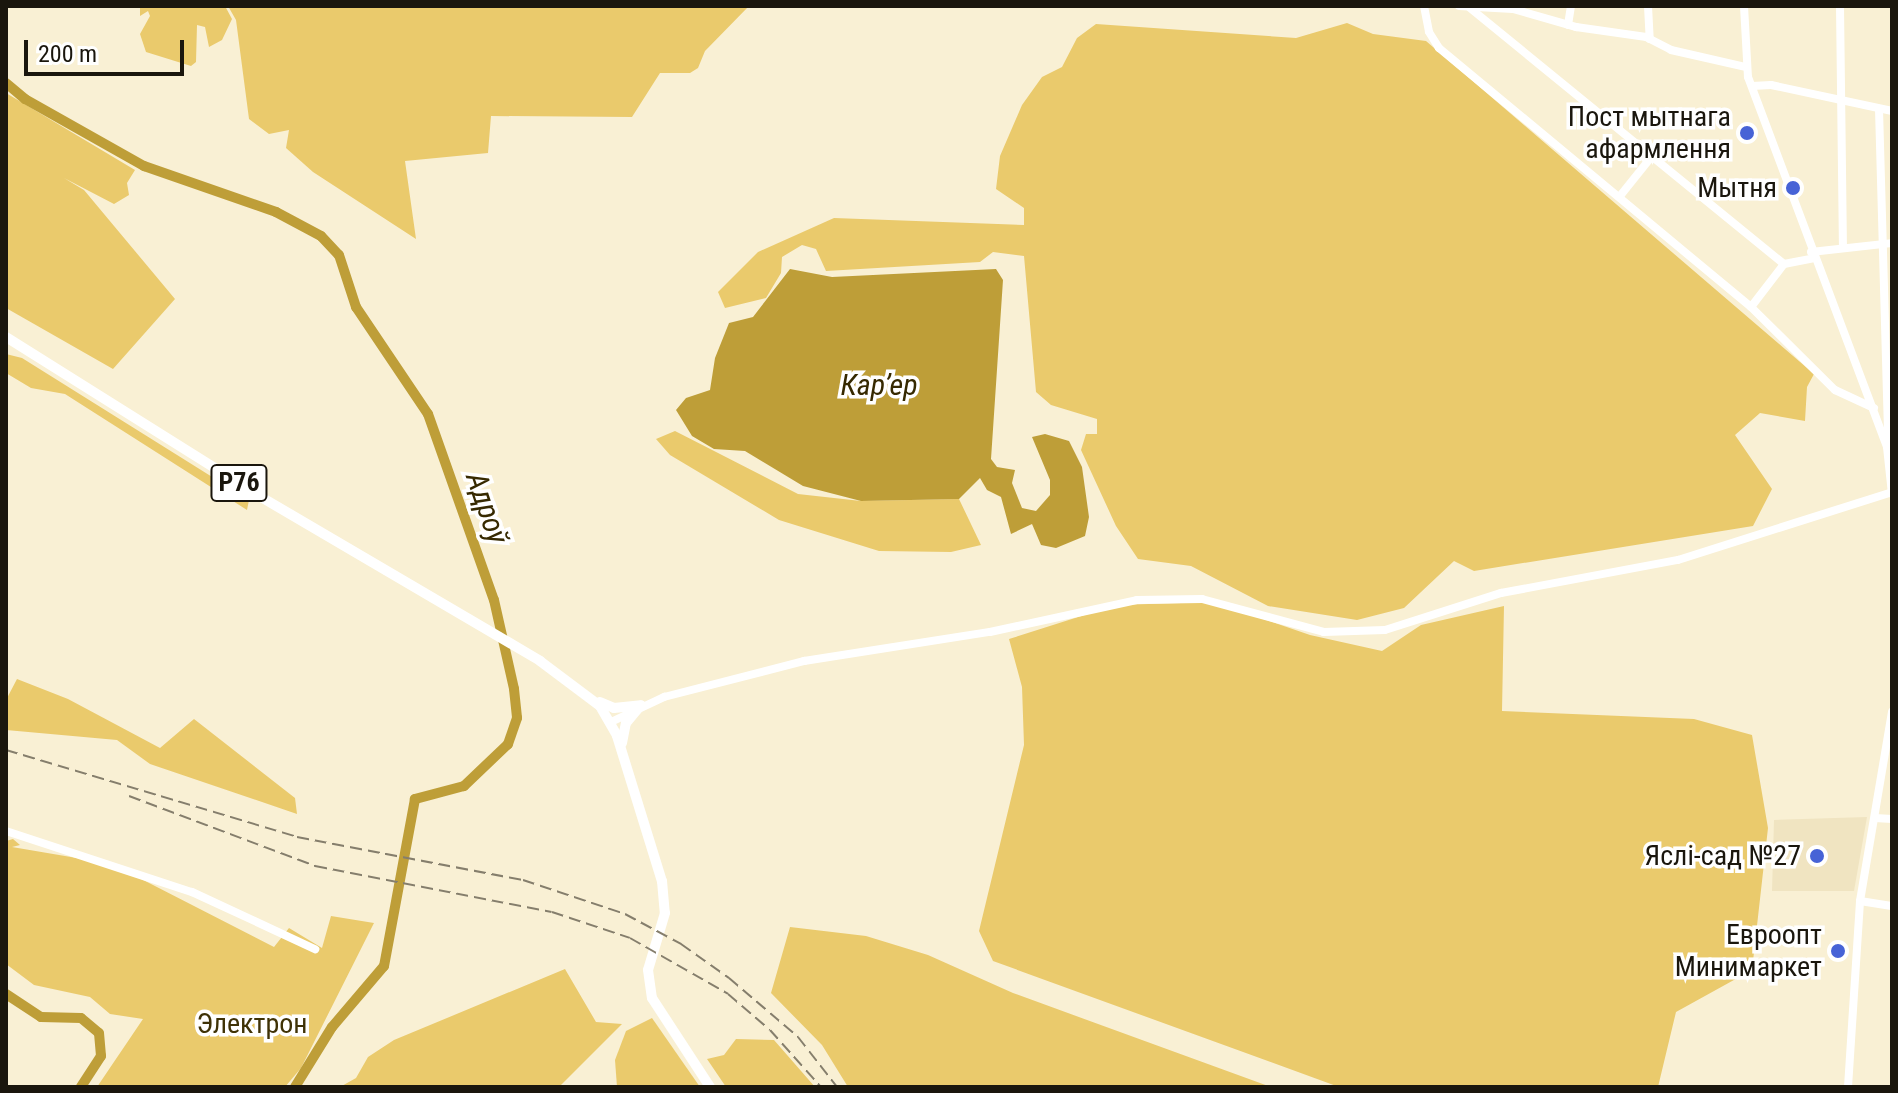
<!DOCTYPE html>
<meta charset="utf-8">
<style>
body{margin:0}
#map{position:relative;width:1898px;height:1093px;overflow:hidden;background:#f9f0d4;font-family:"Roboto Condensed",sans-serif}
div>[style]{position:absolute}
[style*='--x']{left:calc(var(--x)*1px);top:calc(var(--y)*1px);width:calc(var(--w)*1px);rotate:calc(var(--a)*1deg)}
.built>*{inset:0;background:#f0e4c1}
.green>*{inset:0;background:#eaca6c}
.water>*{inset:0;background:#be9e38}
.river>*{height:10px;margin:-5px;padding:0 5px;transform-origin:5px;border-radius:5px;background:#be9e38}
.minor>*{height:8px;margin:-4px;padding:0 4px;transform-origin:4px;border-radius:4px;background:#fff}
.major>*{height:10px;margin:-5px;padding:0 5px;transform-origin:5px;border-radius:5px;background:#fff}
.rail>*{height:2px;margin-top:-1px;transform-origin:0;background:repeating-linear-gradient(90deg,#857e6c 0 12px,transparent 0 18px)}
.dots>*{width:22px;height:22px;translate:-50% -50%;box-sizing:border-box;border:4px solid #fff;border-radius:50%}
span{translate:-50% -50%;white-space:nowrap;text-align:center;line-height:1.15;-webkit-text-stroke:7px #fff;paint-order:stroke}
.shield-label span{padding:2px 6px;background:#fff;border:2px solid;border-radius:6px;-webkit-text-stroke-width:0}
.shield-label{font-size:26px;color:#1a160d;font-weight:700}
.poi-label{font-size:28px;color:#1a160d}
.right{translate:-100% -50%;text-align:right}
.park-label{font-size:28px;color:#3f3206}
.water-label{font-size:30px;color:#362900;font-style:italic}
.frame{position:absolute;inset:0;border:8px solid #1a160d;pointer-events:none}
.scale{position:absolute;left:24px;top:40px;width:160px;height:36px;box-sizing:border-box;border:4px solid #1a160d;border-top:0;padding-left:10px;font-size:24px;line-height:28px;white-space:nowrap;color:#1a160d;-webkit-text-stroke:6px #fff;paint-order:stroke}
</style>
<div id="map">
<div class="built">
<i style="clip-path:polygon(1867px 817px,1854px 891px,1772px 891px,1774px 820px)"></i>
</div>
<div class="green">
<i style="clip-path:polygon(140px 6px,225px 6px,232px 19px,222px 40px,209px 47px,205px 27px,197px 25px,196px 62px,191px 66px,146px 52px,140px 34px,150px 16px,148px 11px,140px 16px)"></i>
<i style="clip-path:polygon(228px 6px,749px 6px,705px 51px,698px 68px,690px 73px,660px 73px,632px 117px,491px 116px,488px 153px,405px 161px,416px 239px,313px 172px,286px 148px,289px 130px,269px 134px,249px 119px,236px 20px)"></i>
<i style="clip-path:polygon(1347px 23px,1373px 34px,1426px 41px,1814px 374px,1807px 387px,1805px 421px,1760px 413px,1735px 435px,1772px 489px,1753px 526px,1474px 571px,1454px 561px,1404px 608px,1357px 620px,1268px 606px,1191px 566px,1138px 559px,1116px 526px,1081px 450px,1086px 434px,1097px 434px,1097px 419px,1051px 405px,1036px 392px,1024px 256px,993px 252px,980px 262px,826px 271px,816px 249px,802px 245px,782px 257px,781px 273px,766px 298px,725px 308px,718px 292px,758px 252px,834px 218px,1024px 225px,1024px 208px,996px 189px,1000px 156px,1022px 105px,1042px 77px,1062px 67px,1077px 38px,1096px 24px,1296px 38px)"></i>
<i style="clip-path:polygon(6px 93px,135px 170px,127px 183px,129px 195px,114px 204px,64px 178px,84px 190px,175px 299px,113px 369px,6px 308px)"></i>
<i style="clip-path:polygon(6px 354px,22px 358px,249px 500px,247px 510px,65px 394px,31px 388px,6px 373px)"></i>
<i style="clip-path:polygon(675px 431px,798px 494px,861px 501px,959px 499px,981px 545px,951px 552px,879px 551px,779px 520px,670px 455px,656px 439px)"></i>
<i style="clip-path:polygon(1214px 602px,1310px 635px,1382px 651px,1421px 625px,1504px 606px,1502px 711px,1694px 719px,1752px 735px,1768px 828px,1752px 970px,1676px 1012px,1658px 1087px,1339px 1087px,993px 961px,979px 931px,1024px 745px,1022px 687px,1009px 639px,1116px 605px)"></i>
<i style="clip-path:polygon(17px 679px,68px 699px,160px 748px,194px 719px,295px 798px,297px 814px,150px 764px,117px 740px,6px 730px,6px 700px)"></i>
<i style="clip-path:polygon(13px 839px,20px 845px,12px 847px,112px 864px,274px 947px,289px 928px,322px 948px,331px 916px,374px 923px,301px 1068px,285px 1087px,97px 1087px,143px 1019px,110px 1014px,90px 997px,34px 985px,6px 964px,6px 841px)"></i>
<i style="clip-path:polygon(790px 927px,866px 936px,928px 955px,1013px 993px,1271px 1087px,848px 1087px,822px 1045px,771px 993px)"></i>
<i style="clip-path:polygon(565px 969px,596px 1022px,622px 1024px,559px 1087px,340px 1087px,356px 1078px,368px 1057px,394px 1040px)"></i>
<i style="clip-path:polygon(652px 1018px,700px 1087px,617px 1087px,615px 1060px,626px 1031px)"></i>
<i style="clip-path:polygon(736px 1039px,774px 1040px,815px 1087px,726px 1087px,707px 1059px,724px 1055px)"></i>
</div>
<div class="water">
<i style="clip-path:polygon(790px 269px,832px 277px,996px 269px,1003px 280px,991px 459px,997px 467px,1015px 470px,1012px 483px,1022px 508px,1036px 511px,1050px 495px,1050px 480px,1032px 437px,1045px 434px,1069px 441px,1082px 467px,1089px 517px,1085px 536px,1056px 548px,1041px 545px,1032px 524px,1011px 534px,1001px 497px,987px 490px,980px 478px,959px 499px,861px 501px,803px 486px,745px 451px,714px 449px,692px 436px,676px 410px,686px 398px,710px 390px,715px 358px,729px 323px,753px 317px)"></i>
</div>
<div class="river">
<i style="--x:6;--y:83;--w:25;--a:40"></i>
<i style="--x:25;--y:99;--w:137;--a:29.4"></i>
<i style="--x:144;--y:166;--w:140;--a:19.2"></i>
<i style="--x:276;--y:212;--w:51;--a:28.1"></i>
<i style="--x:321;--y:236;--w:26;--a:47"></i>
<i style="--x:339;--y:255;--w:55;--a:71.9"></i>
<i style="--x:356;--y:307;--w:129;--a:56.1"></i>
<i style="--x:428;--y:414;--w:197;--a:70.5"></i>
<i style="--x:494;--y:600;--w:91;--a:77.3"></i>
<i style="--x:514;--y:689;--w:29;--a:84"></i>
<i style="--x:517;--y:718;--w:28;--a:109"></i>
<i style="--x:508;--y:744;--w:61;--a:136.3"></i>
<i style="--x:464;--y:786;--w:51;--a:165.1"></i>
<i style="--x:415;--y:799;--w:170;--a:100.5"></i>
<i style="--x:384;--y:966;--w:80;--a:130.4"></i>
<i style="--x:332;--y:1027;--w:70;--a:121.7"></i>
<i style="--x:6;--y:994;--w:42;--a:33.3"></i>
<i style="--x:41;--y:1017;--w:40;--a:1.4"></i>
<i style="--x:81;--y:1018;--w:23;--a:40"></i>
<i style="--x:99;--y:1033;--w:23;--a:85"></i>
<i style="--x:101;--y:1056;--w:37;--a:123"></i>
</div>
<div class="minor">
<i style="--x:1424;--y:6;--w:26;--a:79"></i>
<i style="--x:1429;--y:32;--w:19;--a:58"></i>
<i style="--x:1439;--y:48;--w:405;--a:39.7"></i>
<i style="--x:1751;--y:307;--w:118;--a:44.7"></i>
<i style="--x:1835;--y:390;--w:43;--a:24.8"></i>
<i style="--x:1459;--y:6;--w:54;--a:3.2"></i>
<i style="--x:1513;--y:9;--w:66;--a:15.9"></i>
<i style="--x:1576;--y:27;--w:71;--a:8.1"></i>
<i style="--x:1646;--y:37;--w:28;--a:27"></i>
<i style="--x:1671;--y:50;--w:76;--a:12.9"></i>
<i style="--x:1648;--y:6;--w:33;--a:87"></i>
<i style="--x:1744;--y:6;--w:71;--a:86.8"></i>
<i style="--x:1748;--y:77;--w:395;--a:69.4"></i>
<i style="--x:1887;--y:447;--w:47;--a:83.9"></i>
<i style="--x:1840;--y:6;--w:239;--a:89.3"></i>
<i style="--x:1470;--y:8;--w:405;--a:39.2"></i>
<i style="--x:1784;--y:264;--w:31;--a:-11"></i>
<i style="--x:1568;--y:25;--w:19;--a:-81"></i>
<i style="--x:1752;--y:86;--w:19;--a:-3"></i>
<i style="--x:1771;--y:85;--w:124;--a:12.1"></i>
<i style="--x:1879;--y:109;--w:331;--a:88.4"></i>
<i style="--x:1620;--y:196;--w:51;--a:-51.3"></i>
<i style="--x:1811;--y:252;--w:81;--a:-6.3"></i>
<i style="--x:1751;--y:307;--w:54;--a:-52.5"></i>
<i style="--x:611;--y:722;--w:59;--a:-25.3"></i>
<i style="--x:664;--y:697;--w:145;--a:-14.4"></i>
<i style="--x:804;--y:661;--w:188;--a:-8.9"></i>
<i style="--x:990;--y:632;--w:150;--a:-12.3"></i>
<i style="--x:1137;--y:600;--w:65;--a:-0.9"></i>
<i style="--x:1202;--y:599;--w:126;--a:15.1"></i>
<i style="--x:1324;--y:632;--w:61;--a:-1.9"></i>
<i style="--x:1385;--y:630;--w:122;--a:-17.7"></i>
<i style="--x:1501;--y:593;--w:180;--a:-10.6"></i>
<i style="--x:1678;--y:560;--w:225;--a:-17.6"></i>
<i style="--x:1875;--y:818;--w:17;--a:3"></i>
<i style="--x:6;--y:831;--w:196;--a:18.2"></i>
<i style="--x:192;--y:892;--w:136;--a:24.9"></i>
<i style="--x:1860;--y:901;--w:32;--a:9"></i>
<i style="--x:1848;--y:1087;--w:186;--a:-86.3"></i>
<i style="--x:1860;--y:901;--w:192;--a:-80.4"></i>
</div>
<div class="major">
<i style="--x:6;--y:337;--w:301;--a:32.1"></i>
<i style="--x:261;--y:497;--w:324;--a:30.4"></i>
<i style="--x:540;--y:661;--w:75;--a:36.9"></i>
<i style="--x:600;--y:706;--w:34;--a:60"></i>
<i style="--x:617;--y:736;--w:152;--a:72.8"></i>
<i style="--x:662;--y:881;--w:32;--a:85"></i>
<i style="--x:665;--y:913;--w:59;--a:106.6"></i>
<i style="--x:648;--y:970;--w:28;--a:82"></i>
<i style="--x:652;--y:998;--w:106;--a:56.9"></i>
<i style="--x:600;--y:702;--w:15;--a:23"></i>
<i style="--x:614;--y:708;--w:27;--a:-6"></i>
<i style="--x:622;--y:743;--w:20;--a:-79"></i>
<i style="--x:626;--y:723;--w:23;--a:-50"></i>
</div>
<div class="rail">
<i style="--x:6;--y:750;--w:304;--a:16.6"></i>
<i style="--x:297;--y:837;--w:230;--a:10.8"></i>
<i style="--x:523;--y:880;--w:108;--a:18.4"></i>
<i style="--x:625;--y:914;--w:64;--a:28.2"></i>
<i style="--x:681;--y:944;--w:59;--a:35.3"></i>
<i style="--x:729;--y:978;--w:91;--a:40.5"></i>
<i style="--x:798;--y:1037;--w:63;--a:52"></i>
<i style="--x:129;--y:796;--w:199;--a:20.6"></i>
<i style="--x:315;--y:866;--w:241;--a:11"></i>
<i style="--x:552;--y:912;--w:82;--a:18.4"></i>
<i style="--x:630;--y:938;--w:113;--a:29.7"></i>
<i style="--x:728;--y:994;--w:55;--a:40.6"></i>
<i style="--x:770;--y:1030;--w:76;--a:48.2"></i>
</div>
<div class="dots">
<i style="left:1747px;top:133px;background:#4763d6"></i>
<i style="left:1793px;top:188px;background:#4763d6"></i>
<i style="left:1817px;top:856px;background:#4763d6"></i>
<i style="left:1838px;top:951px;background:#4763d6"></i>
</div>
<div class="shield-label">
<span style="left:239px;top:483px">Р76</span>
</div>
<div class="poi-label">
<span class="right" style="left:1731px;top:133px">Пост мытнага<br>афармлення</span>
<span class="right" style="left:1777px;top:188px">Мытня</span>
<span class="right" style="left:1801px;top:856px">Яслі-сад №27</span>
<span class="right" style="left:1822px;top:951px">Евроопт<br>Минимаркет</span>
</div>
<div class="park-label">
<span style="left:252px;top:1024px">Электрон</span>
</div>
<div class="water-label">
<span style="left:879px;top:385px">Карʼер</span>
<span style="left:487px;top:508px;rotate:71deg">Адроў</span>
</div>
<div class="frame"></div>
<div class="scale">200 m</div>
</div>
